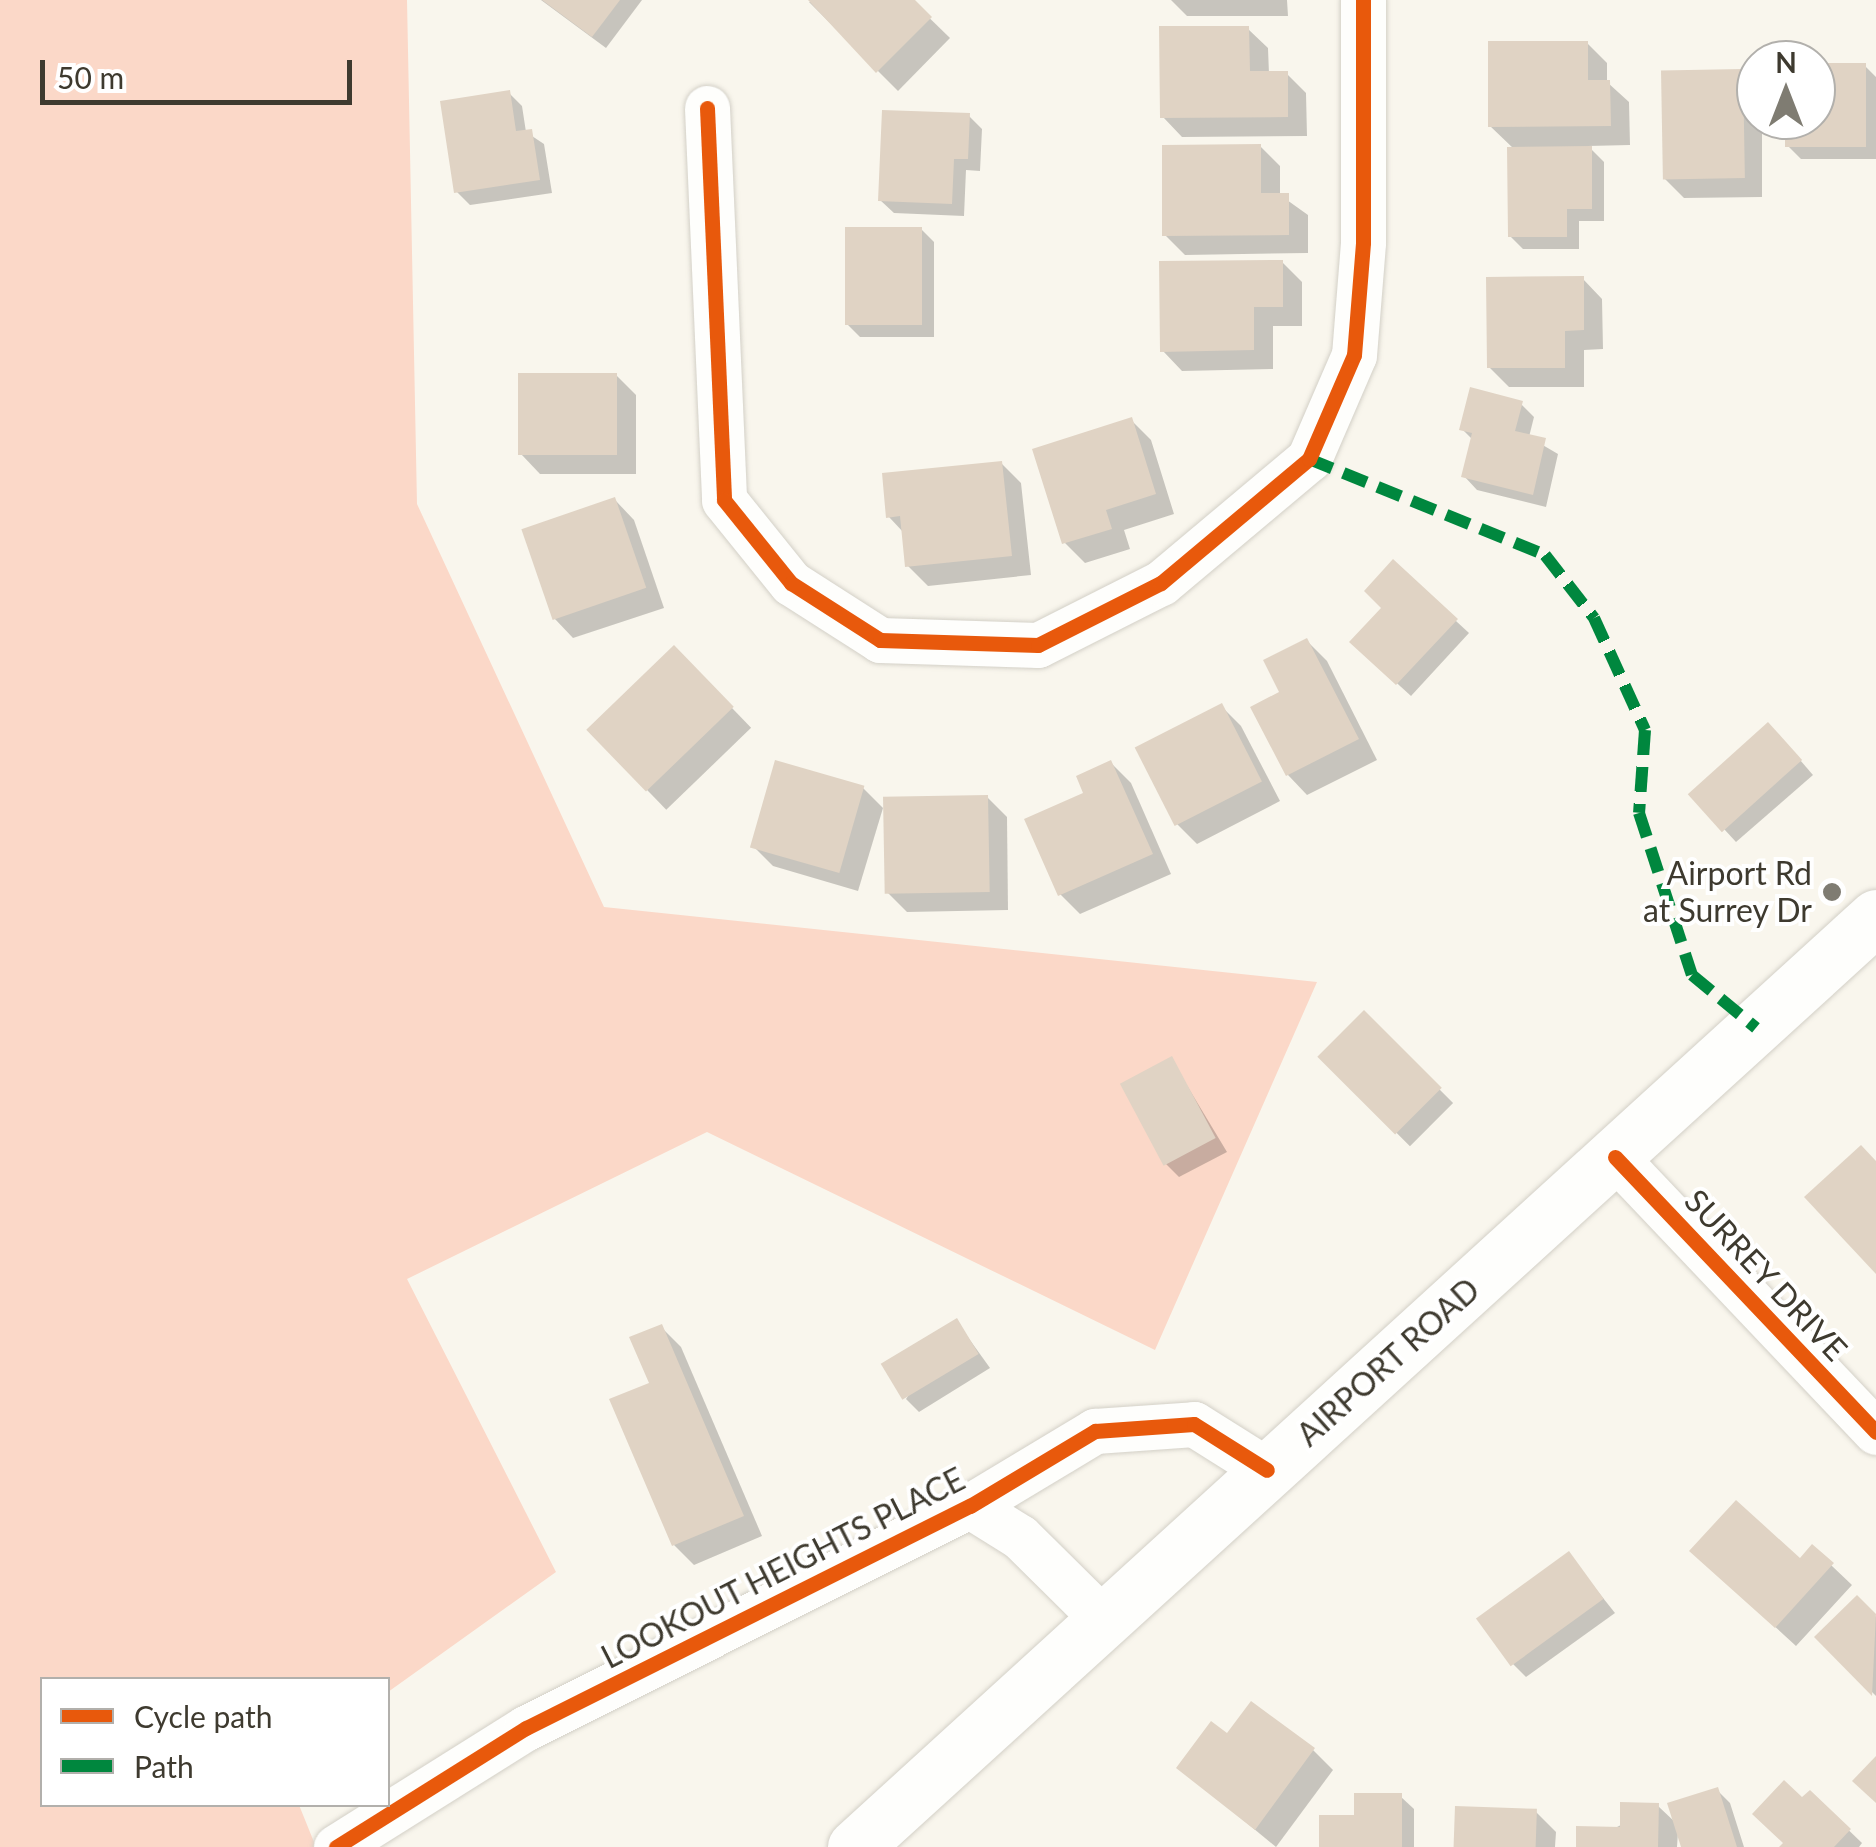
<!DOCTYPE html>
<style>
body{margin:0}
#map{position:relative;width:1876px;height:1847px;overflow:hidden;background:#f9f6ed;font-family:Lato,sans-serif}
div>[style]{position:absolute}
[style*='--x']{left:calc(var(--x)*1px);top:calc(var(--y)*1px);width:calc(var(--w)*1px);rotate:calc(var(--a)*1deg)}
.green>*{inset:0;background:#fbd8c8}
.shadow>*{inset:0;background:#0003;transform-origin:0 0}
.building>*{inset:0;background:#e0d3c4;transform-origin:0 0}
.roads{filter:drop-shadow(0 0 2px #d3d0c7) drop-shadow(0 0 2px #d3d0c7)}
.minor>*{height:45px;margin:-22.5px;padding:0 22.5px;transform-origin:22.5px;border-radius:22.5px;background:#fefefc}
.secondary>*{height:55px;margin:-27.5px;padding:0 27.5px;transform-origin:27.5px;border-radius:27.5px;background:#fefefc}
.quiet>*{height:12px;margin-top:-6px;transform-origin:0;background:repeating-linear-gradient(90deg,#00873e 0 25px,transparent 0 37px)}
.cycleway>*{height:15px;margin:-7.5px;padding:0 7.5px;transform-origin:7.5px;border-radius:7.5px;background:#e8590c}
.dots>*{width:28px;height:28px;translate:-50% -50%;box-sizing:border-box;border:5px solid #fff;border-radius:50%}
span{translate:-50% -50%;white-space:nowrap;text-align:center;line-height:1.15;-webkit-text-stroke:8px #fff;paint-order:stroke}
.poi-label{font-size:32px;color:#3e3a2f}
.right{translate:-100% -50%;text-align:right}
.street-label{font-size:32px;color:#3e3a2f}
.legend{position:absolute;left:40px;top:1677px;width:350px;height:130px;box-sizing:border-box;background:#fff;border:2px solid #b2b0ac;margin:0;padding:12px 18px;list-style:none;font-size:30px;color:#3e3a2f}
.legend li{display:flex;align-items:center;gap:20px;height:50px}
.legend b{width:50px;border:2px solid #b2b0ac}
.north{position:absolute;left:1736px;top:40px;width:100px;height:100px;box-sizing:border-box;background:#fff;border:2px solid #b2b0ac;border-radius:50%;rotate:0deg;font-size:28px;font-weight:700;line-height:40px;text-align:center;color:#3e3a2f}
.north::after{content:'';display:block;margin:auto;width:35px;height:45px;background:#7f7c72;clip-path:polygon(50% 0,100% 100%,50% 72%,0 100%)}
.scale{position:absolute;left:40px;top:60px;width:312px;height:45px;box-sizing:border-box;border:5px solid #3e3a2f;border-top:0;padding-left:12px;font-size:30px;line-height:35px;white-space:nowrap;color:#3e3a2f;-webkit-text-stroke:8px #fff;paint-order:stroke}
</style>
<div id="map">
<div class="green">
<i style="clip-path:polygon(0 0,407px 0,417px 504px,604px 907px,1317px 982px,1155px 1350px,707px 1132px,407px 1279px,556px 1572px,388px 1692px,388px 1680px,42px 1680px,42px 1804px,299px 1805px,316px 1847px,0 1847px)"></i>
</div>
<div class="shadow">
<i style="clip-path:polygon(541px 0,642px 0,606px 48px)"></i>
<i style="clip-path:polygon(911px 0,950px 38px,898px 91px,809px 2px)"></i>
<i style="clip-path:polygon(1171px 0,1287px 0,1288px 16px,1187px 16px)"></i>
<i style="clip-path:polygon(1248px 29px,1268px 48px,1269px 74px,1286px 73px,1306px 93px,1307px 136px,1182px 137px,1163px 117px)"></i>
<i style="clip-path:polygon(1587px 43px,1607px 63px,1607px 82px,1629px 102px,1630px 145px,1588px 146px,1604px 162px,1604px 221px,1579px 221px,1579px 249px,1523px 249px,1510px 236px,1514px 149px,1490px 126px)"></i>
<i style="clip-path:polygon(1816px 66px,1865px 66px,1876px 77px,1876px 159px,1801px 159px,1788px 146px,1788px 120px,1816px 120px)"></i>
<i style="clip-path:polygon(1742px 72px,1756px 86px,1756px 120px,1762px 120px,1762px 197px,1684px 198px,1664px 178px)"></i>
<i style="clip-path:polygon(509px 93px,522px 106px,526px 132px,544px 144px,552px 193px,470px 205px,457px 192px)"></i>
<i style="clip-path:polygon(969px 116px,982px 129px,980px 171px,966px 170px,964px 216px,894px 213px,880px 200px)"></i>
<i style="clip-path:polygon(1260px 146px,1280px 166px,1280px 195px,1308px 215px,1308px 253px,1185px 255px,1165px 235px)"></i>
<i style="clip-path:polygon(921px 229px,934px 242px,934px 337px,860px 337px,847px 324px)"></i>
<i style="clip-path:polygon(1282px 262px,1302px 282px,1302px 326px,1273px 326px,1273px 369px,1182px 371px,1163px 351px)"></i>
<i style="clip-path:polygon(1583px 279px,1602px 299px,1603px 349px,1584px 350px,1584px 387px,1509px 387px,1489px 367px)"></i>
<i style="clip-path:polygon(616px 375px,636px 395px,636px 474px,540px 474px,521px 454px)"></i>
<i style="clip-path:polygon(1521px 404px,1534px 417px,1529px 437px,1558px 454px,1546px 507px,1477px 490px,1464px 476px,1473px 440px,1462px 429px)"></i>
<i style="clip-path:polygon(1131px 420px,1151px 440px,1174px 514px,1124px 530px,1130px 549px,1085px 563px,1065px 543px)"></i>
<i style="clip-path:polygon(1001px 463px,1021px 483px,1031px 575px,928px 586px,908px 566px,904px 533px,889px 517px)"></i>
<i style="clip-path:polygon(615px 500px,634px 520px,664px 608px,573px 638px,554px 618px)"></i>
<i style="clip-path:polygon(1384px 608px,1456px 621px,1469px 633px,1411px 696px,1366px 655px)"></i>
<i style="clip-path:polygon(1307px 641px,1327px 661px,1377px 760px,1307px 795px,1288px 775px)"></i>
<i style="left:674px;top:648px;width:111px;height:118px;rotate:46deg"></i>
<i style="clip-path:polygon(1221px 706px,1241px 726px,1280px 801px,1197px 844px,1177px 824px)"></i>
<i style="clip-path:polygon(1781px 738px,1813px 775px,1736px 842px,1724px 829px)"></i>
<i style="clip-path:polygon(1111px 763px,1131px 783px,1171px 874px,1080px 914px,1060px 894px,1086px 794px)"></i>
<i style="clip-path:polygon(863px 788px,883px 808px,858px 891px,773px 866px,753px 846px)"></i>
<i style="clip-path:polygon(987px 797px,1007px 817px,1008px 910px,907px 912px,887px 892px)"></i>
<i style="left:1364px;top:1014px;width:126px;height:61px;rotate:45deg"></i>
<i style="clip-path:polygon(1171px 1059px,1227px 1152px,1179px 1177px,1166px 1164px)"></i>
<i style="clip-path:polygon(957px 1322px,990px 1368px,919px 1412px,906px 1399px)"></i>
<i style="clip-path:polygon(661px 1327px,681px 1347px,762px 1536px,694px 1565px,674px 1545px)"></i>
<i style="clip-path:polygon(1812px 1547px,1852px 1585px,1796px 1646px,1713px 1570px,1800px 1561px)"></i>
<i style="clip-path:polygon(1568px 1554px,1615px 1613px,1526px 1677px,1513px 1664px)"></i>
<i style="clip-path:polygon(1857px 1598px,1876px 1617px,1876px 1696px,1817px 1637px)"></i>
<i style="clip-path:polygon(1228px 1737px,1313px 1750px,1333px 1770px,1276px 1847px,1180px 1768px)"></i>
<i style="clip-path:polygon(1717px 1790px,1730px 1803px,1744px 1847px,1683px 1847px,1678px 1832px,1677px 1847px,1578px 1847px,1658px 1806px,1676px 1823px)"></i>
<i style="clip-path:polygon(1810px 1793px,1862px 1843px,1859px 1847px,1783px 1847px)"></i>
<i style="clip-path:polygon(1400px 1796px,1414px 1809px,1414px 1847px,1321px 1847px,1356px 1817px)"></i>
<i style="clip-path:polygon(1536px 1812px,1556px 1832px,1555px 1847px,1456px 1847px)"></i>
</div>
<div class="building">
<i style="clip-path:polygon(542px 0,620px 0,592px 37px)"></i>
<i style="clip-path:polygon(808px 0,915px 0,932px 17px,876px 73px)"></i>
<i style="clip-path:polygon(1159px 26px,1249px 26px,1250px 71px,1288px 71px,1288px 117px,1160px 118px)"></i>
<i style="clip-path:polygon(1488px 41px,1588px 41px,1588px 80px,1610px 80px,1611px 126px,1488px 127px)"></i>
<i style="clip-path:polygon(1816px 63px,1866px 63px,1866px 147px,1785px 147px,1785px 120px,1816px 120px)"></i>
<i style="left:1743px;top:69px;width:109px;height:82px;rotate:89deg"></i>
<i style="clip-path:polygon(510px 90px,516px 131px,532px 129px,540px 180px,454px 193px,440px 101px)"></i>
<i style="clip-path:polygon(882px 110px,970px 113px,968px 159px,954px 159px,952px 204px,878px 201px)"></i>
<i style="clip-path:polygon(1261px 144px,1261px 193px,1289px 193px,1289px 235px,1162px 236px,1162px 145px)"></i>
<i style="clip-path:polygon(1592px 146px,1592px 209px,1567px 209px,1567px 237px,1508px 237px,1507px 147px)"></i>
<i style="left:845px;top:227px;width:77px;height:98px"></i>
<i style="clip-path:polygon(1283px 260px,1283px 307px,1254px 307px,1254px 350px,1160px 352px,1159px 261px)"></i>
<i style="clip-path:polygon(1584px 276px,1584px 330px,1565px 331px,1565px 368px,1487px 368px,1486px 277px)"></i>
<i style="left:518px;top:373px;width:99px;height:82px"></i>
<i style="clip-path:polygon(1470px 387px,1523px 401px,1515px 431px,1546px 438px,1533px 495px,1461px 477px,1472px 433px,1459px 430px)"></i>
<i style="clip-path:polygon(1132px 417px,1156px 494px,1106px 510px,1112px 529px,1062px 544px,1032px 449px)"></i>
<i style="clip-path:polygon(1002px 461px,1012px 556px,905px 567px,900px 516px,886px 518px,882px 473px)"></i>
<i style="left:615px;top:497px;width:96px;height:99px;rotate:71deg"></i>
<i style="clip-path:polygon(1393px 559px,1458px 619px,1396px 685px,1349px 642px,1381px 608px,1364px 591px)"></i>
<i style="clip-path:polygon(1307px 638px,1359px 739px,1286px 776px,1250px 707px,1279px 692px,1263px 660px)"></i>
<i style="left:674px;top:645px;width:86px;height:122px;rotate:46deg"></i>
<i style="left:1222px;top:703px;width:88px;height:98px;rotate:63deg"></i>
<i style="left:1768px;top:722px;width:51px;height:108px;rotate:48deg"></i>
<i style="left:775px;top:760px;width:93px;height:91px;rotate:16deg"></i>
<i style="clip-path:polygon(1111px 760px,1153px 854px,1058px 896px,1024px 819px,1083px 793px,1076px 776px)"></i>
<i style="left:988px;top:795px;width:97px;height:105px;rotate:89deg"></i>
<i style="left:1364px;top:1010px;width:110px;height:66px;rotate:45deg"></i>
<i style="left:1172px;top:1056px;width:93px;height:59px;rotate:62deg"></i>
<i style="clip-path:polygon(1861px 1145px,1876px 1161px,1876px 1274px,1804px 1197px)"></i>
<i style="left:957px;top:1318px;width:42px;height:89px;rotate:59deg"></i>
<i style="clip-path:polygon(662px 1324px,744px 1516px,672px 1546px,609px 1399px,649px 1383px,629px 1337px)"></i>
<i style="clip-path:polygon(1736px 1500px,1800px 1558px,1812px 1544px,1834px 1563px,1775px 1628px,1689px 1551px)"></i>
<i style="left:1569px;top:1551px;width:59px;height:115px;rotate:54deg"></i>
<i style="clip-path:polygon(1857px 1595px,1876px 1614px,1872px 1696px,1814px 1637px)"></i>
<i style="clip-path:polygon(1251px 1701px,1315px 1748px,1255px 1830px,1176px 1768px,1211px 1721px,1227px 1733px)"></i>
<i style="clip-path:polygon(1876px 1756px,1876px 1803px,1852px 1781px)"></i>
<i style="clip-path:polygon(1784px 1780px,1802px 1797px,1810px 1790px,1851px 1829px,1834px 1847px,1779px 1847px,1783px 1843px,1752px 1814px)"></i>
<i style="clip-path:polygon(1718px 1787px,1737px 1847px,1681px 1847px,1667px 1803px)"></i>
<i style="clip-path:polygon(1354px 1793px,1402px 1793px,1402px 1847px,1319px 1847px,1319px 1815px,1354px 1815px)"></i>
<i style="clip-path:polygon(1620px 1802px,1659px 1803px,1658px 1847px,1576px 1847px,1576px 1826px,1620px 1827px)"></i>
<i style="left:1455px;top:1806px;width:82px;height:41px;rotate:2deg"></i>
</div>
<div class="roads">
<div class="minor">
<i style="--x:707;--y:108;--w:392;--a:87.5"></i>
<i style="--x:724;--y:500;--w:107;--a:51.1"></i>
<i style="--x:791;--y:583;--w:106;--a:32.6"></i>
<i style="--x:880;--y:640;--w:158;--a:1.8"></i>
<i style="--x:1038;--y:645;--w:138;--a:-26.8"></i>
<i style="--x:1161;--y:583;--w:193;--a:-40"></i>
<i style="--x:1309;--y:459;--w:113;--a:-66.6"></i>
<i style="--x:1354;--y:355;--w:113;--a:-85.4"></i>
<i style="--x:1363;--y:242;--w:242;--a:-90"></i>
<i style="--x:1615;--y:1157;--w:379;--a:46.5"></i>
<i style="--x:970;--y:1506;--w:59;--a:31.8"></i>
<i style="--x:1020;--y:1537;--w:118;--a:44.7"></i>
<i style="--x:336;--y:1847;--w:224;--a:-32.1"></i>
<i style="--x:526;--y:1728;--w:496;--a:-26.6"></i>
<i style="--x:970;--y:1506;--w:146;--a:-31"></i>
<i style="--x:1095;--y:1431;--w:99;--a:-4"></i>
<i style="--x:1194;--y:1424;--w:86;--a:32.2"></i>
</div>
<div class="secondary">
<i style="--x:855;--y:1847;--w:1381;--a:-42.33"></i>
</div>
</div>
<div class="quiet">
<i style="--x:1309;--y:459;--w:255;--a:22.1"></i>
<i style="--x:1545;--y:555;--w:80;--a:52.1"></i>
<i style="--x:1594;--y:618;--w:123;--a:65.5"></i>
<i style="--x:1645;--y:730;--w:83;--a:94.1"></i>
<i style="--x:1639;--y:813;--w:170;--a:71.9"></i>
<i style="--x:1692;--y:975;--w:83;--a:39.6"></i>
</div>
<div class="cycleway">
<i style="--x:707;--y:108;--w:392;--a:87.5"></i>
<i style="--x:724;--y:500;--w:107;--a:51.1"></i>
<i style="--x:791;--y:583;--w:106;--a:32.6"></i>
<i style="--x:880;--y:640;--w:158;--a:1.8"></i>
<i style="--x:1038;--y:645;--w:138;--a:-26.8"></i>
<i style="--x:1161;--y:583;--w:193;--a:-40"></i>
<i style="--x:1309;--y:459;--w:113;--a:-66.6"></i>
<i style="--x:1354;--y:355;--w:113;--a:-85.4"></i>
<i style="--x:1363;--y:242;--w:242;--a:-90"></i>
<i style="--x:1615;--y:1157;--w:379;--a:46.5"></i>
<i style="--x:336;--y:1847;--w:224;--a:-32.1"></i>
<i style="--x:526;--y:1728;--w:496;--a:-26.6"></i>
<i style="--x:970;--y:1506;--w:146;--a:-31"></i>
<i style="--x:1095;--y:1431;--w:99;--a:-4"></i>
<i style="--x:1194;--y:1424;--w:86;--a:32.2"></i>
</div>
<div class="dots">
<i style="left:1832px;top:892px;background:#7f7c72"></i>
</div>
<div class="poi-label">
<span class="right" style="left:1812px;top:892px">Airport Rd<br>at Surrey Dr</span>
</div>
<div class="street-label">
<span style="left:1766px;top:1275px;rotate:47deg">SURREY DRIVE</span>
<span style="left:1388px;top:1362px;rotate:-42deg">AIRPORT ROAD</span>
<span style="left:783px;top:1568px;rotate:-27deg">LOOKOUT HEIGHTS PLACE</span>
</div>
<ul class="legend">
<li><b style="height:12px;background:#e8590c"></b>Cycle path</li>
<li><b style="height:12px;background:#00873e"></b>Path</li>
</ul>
<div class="north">N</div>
<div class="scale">50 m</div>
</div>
